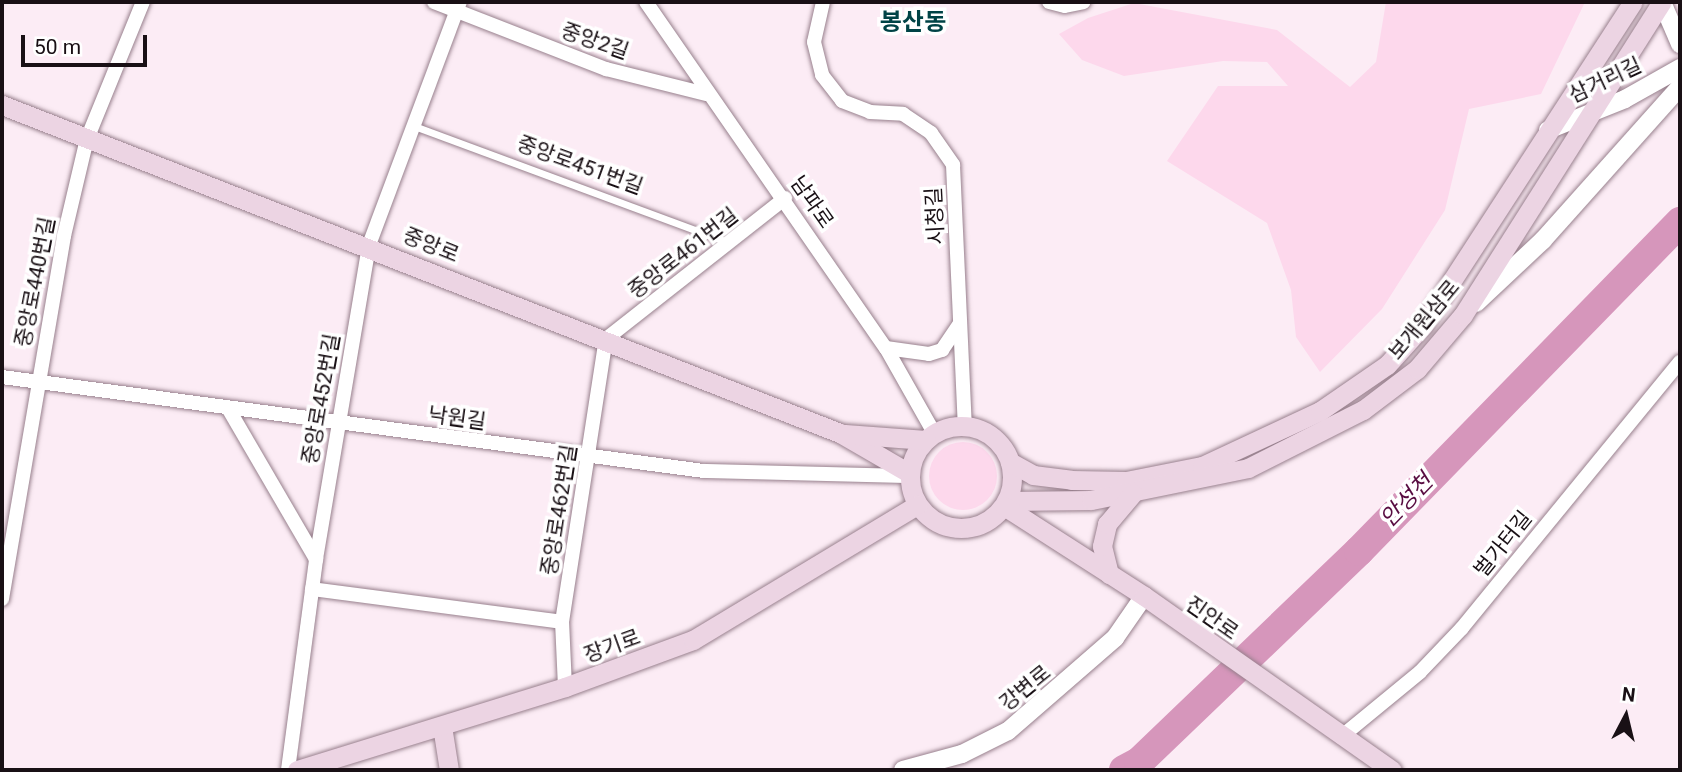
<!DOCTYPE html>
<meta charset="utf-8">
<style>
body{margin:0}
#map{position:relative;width:1682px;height:772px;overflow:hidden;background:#fcecf5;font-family:Roboto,"Noto Sans KR",sans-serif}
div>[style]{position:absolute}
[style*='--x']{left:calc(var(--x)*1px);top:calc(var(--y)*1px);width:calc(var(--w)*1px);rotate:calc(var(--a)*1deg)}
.green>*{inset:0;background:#fdd8ec}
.round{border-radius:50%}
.river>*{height:30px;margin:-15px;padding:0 15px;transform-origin:15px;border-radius:15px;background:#d696bb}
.roads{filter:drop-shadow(0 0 2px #98808d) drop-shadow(0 0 2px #98808d)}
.service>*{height:7px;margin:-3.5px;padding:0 3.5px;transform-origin:3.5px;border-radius:3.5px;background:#fff}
.minor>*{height:14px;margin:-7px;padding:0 7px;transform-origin:7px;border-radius:7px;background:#fff}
.tertiary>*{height:18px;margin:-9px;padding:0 9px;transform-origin:9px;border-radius:9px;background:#fff}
.secondary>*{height:19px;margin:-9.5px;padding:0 9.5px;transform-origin:9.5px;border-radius:9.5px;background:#ecd4e3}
.secondary>.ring{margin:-9.5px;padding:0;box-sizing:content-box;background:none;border:19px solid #ecd4e3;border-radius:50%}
span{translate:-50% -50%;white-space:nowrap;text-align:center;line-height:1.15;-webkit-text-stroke:7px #fff;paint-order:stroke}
.street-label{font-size:21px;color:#191015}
.water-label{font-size:23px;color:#580c41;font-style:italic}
.quarter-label{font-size:24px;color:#004346;font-weight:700}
.frame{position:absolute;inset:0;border:4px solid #191015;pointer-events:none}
.north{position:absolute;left:1591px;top:681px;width:70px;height:70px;-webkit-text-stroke:5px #fff;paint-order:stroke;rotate:7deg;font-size:19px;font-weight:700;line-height:28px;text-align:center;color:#191015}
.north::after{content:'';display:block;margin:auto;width:24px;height:32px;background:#191015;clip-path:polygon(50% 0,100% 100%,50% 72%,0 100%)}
.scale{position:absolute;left:21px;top:35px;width:126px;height:32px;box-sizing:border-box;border:4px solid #191015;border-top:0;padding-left:9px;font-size:21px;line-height:24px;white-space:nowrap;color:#191015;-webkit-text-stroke:5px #fff;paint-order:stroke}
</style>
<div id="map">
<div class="green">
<i style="clip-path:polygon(1386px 2px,1585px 2px,1541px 94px,1469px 109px,1445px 210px,1382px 309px,1320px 372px,1296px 337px,1291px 290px,1267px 223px,1167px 161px,1218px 86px,1288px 86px,1267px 62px,1223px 61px,1124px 76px,1082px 60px,1059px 34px,1088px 18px,1134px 3px,1277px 30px,1350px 87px,1376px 62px)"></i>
<i class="round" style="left:929px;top:442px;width:68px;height:68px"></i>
</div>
<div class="river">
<i style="--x:1124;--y:770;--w:17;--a:-28"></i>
<i style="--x:1139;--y:762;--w:305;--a:-43.8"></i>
<i style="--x:1359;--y:551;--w:460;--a:-45.7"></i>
</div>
<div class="roads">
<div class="service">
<i style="--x:414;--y:126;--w:335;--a:20.3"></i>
</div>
<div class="minor">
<i style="--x:434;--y:2;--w:185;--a:21.3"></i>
<i style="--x:606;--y:69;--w:103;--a:14"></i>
<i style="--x:646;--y:2;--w:421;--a:55.3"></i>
<i style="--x:886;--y:348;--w:98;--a:60.5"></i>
<i style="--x:823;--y:2;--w:41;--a:102.7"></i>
<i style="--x:814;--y:42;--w:34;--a:76"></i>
<i style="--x:822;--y:75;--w:33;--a:52"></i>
<i style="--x:842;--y:101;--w:30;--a:21"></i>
<i style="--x:870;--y:112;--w:33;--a:3"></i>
<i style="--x:903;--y:114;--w:34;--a:34"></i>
<i style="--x:931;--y:133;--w:39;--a:55"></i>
<i style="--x:953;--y:165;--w:261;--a:87.4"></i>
<i style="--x:1049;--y:2;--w:16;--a:14"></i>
<i style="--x:1065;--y:6;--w:19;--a:-12"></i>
<i style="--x:886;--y:348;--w:43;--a:7.9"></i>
<i style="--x:929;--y:354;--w:14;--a:-17"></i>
<i style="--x:942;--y:350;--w:32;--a:-56"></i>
<i style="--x:2;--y:377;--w:708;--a:7.63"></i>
<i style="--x:704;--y:471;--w:205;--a:1.4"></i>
<i style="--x:228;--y:408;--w:175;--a:59.8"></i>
<i style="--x:312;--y:589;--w:252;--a:7.5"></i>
<i style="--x:2;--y:599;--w:368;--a:-80.3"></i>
<i style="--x:64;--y:236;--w:100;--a:-76.7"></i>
<i style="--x:87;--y:139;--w:148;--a:-67.8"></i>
<i style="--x:565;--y:687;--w:65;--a:-92.6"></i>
<i style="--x:562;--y:622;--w:286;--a:-81.2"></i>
<i style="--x:606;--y:339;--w:228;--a:-38.2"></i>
<i style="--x:1341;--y:737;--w:102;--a:-39.4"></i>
<i style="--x:1420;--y:672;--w:61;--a:-46.3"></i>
<i style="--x:1462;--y:628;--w:344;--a:-50.7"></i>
<i style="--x:288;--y:770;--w:213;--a:-82.4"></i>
<i style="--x:316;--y:559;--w:318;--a:-80.4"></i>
<i style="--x:369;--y:245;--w:259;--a:-69.5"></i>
</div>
<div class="tertiary">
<i style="--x:1662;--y:2;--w:46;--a:66.8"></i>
<i style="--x:1548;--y:130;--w:83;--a:-21.9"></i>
<i style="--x:1625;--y:99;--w:63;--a:-29.4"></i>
<i style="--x:1476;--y:303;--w:92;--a:-43.2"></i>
<i style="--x:1543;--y:240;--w:205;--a:-48.2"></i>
<i style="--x:903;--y:770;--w:61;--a:-15.2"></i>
<i style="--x:962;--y:754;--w:51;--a:-26.6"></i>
<i style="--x:1008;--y:731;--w:142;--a:-41"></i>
<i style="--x:1115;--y:638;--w:51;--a:-55.4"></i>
</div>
<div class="secondary">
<i style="--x:2;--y:105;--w:900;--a:21.38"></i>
<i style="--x:840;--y:433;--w:80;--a:30.1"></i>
<i class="ring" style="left:910px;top:426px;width:83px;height:83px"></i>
<i style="--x:845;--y:434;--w:81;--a:4.2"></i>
<i style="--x:1010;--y:462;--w:26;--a:29"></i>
<i style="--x:1033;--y:475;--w:38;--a:7"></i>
<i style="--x:1071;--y:480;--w:55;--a:1"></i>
<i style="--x:1126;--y:481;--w:77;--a:-11.2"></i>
<i style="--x:1202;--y:466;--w:130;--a:-25"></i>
<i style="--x:1320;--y:411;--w:81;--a:-34.5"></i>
<i style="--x:1387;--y:365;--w:54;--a:-48"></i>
<i style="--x:1423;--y:325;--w:385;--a:-57"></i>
<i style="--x:1007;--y:501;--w:84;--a:-0.7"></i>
<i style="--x:1091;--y:500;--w:160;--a:-11.5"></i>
<i style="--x:1248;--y:468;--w:129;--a:-26.8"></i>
<i style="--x:1363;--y:410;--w:68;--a:-37.2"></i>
<i style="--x:1417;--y:369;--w:71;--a:-49.6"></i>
<i style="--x:1463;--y:315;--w:371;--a:-57.6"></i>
<i style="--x:1004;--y:506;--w:166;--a:32.7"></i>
<i style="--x:1144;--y:596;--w:303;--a:35.1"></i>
<i style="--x:1109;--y:574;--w:29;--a:-104"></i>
<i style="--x:1102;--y:546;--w:23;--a:-77"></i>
<i style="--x:1107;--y:524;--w:40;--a:-50"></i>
<i style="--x:442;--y:726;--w:45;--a:81"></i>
<i style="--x:297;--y:770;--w:281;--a:-17.2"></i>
<i style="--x:565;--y:687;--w:136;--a:-20.2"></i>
<i style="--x:693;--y:640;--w:262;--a:-31.1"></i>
</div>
</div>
<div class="street-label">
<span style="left:595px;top:41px;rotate:19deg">중앙2길</span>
<span style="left:1605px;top:80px;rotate:-25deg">삼거리길</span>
<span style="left:580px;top:165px;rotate:20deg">중앙로451번길</span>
<span style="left:812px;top:202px;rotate:55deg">남파로</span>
<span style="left:935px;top:216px;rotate:-93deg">시청길</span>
<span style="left:431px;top:245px;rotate:22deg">중앙로</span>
<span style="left:683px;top:253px;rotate:-38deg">중앙로461번길</span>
<span style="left:35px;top:282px;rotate:-79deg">중앙로440번길</span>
<span style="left:1424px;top:320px;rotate:-50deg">보개원삼로</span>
<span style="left:321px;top:399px;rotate:-80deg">중앙로452번길</span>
<span style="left:457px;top:418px;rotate:8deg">낙원길</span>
<span style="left:559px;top:510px;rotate:-81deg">중앙로462번길</span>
<span style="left:1503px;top:544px;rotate:-51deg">벌가터길</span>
<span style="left:1212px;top:618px;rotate:35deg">진안로</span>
<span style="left:612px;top:646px;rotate:-20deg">장기로</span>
<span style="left:1025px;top:688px;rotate:-39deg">강변로</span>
</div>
<div class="water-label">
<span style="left:1407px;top:501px;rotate:-46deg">안성천</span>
</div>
<div class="quarter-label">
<span style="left:913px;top:23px">봉산동</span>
</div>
<div class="frame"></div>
<div class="north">N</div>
<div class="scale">50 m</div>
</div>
